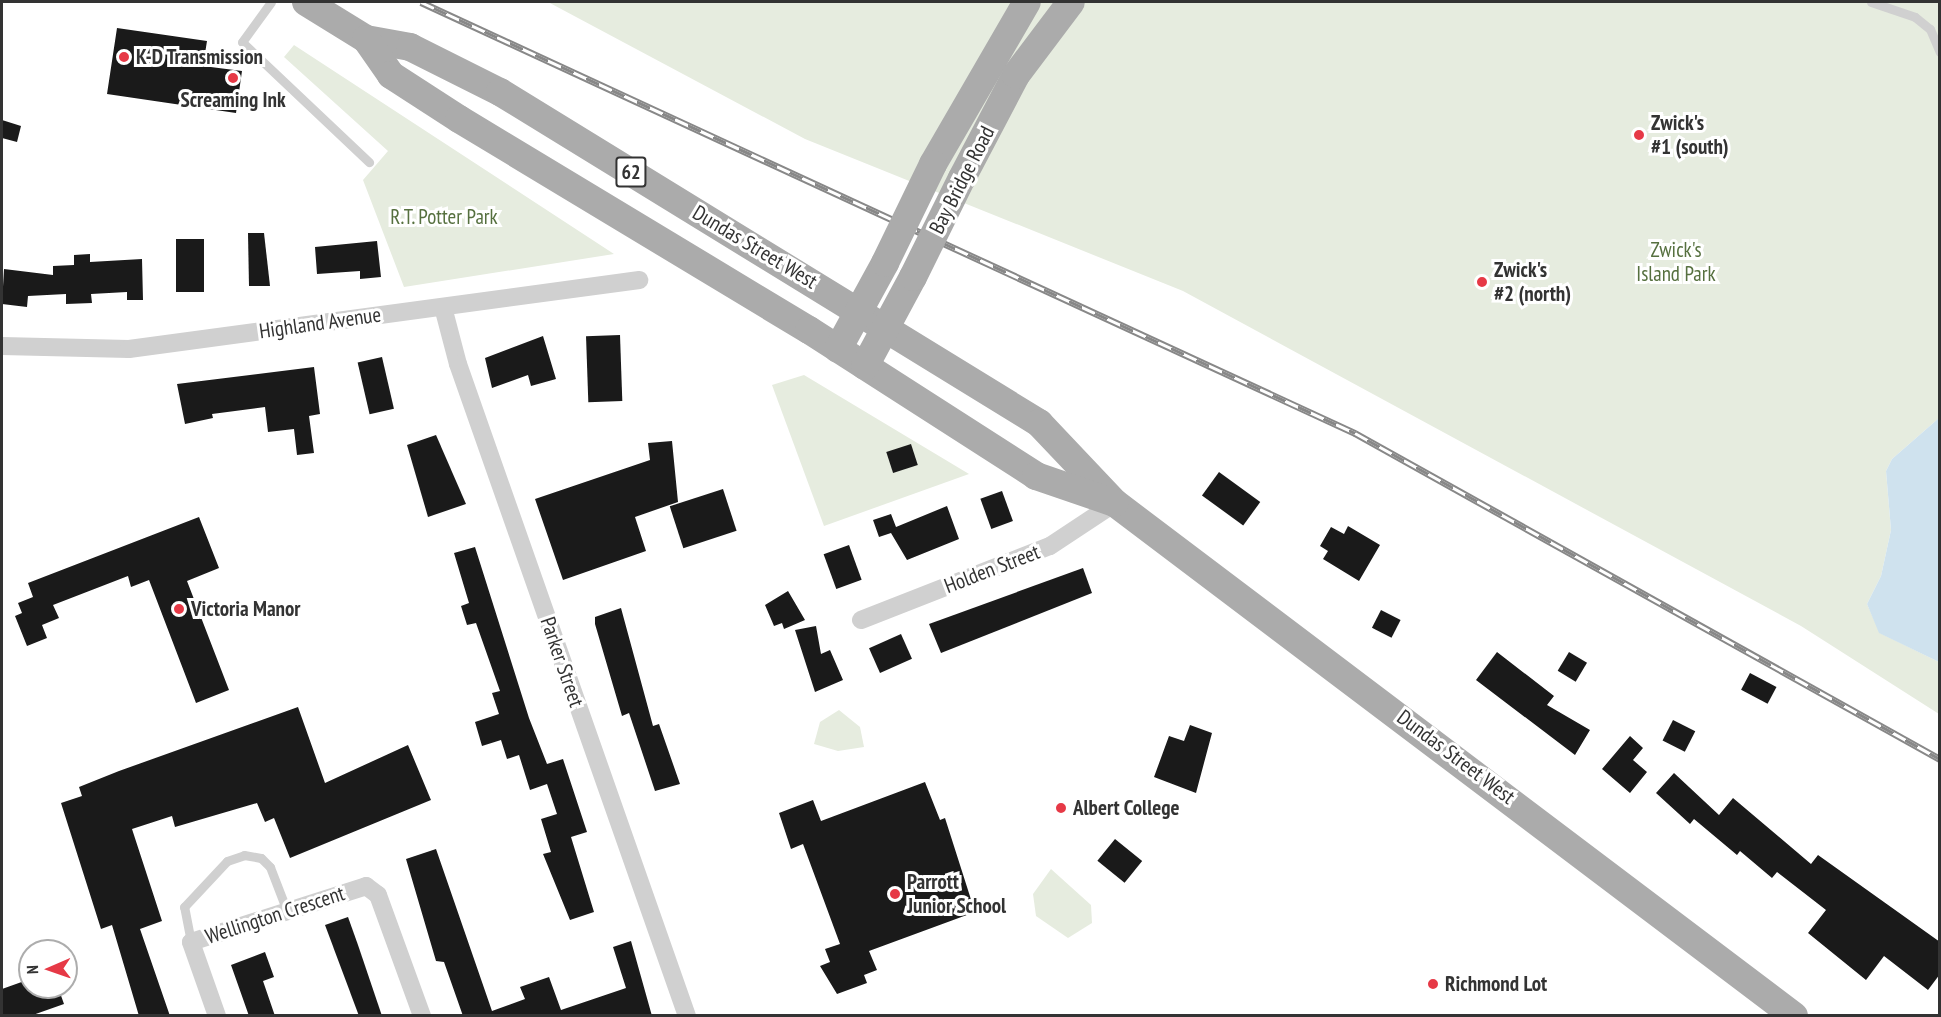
<!DOCTYPE html>
<style>
body{margin:0}
#map{position:relative;width:1941px;height:1017px;overflow:hidden;background:#fff;font-family:"PT Sans Narrow",sans-serif}
div>[style]{position:absolute}
[style*='--x']{left:calc(var(--x)*1px);top:calc(var(--y)*1px);width:calc(var(--w)*1px);rotate:calc(var(--a)*1deg)}
.green>*{inset:0;background:#e6ecdf}
.water>*{inset:0;background:#cfe2ee}
.building>*{inset:0;background:#1a1a1a;transform-origin:0 0}
.service>*{height:9px;margin:-4.5px;padding:0 4.5px;transform-origin:4.5px;border-radius:4.5px;background:#d0d0d0}
.minor>*{height:18px;margin:-9px;padding:0 9px;transform-origin:9px;border-radius:9px;background:#d0d0d0}
.primary>*{height:28px;margin:-14px;padding:0 14px;transform-origin:14px;border-radius:14px;background:#ababab}
.rail>*{height:7px;margin-top:-3.5px;transform-origin:0;background:repeating-linear-gradient(90deg,#fff 0 14px,#888 0 28px);box-sizing:border-box;border-block:2px solid #888}
.primary-bridge>*{height:28px;margin:-14px;padding:0 14px;transform-origin:14px;border-radius:14px;background:#ababab}
.dots>*{width:16px;height:16px;translate:-50% -50%;box-sizing:border-box;border:3px solid #fff;border-radius:50%}
span{translate:-50% -50%;white-space:nowrap;text-align:center;line-height:1.15;-webkit-text-stroke:6px #fff;paint-order:stroke}
.shield-label span{padding:2px 4px;background:#fff;border:2px solid;border-radius:4px;-webkit-text-stroke-width:0}
.shield-label{font-size:20px;color:#333;font-weight:700}
.poi-label{font-size:21px;color:#333;font-weight:700}
.left{translate:0 -50%;text-align:left}
.street-label{font-size:21px;color:#333}
.park-label{font-size:21px;color:#56703f}
.frame{position:absolute;inset:0;border:3px solid #333;pointer-events:none}
.north{position:absolute;left:18px;top:939px;width:60px;height:60px;box-sizing:border-box;background:#fff;border:2px solid #adadad;border-radius:50%;rotate:268deg;font-size:16px;font-weight:700;line-height:24px;text-align:center;color:#333}
.north::after{content:'';display:block;margin:auto;width:21px;height:27px;background:#e63946;clip-path:polygon(50% 0,100% 100%,50% 72%,0 100%)}
</style>
<div id="map">
<div class="green">
<i style="clip-path:polygon(548px 2px,1939px 2px,1939px 418px,1892px 459px,1886px 471px,1891px 530px,1881px 576px,1867px 604px,1880px 633px,1939px 662px,1939px 714px,1801px 626px,1183px 291px,805px 139px)"></i>
<i style="clip-path:polygon(294px 45px,614px 254px,404px 287px,363px 180px,388px 151px,284px 57px)"></i>
<i style="clip-path:polygon(804px 375px,969px 474px,824px 526px,772px 385px)"></i>
<i style="clip-path:polygon(839px 710px,860px 727px,864px 747px,838px 751px,814px 744px,820px 722px)"></i>
<i style="clip-path:polygon(1051px 869px,1091px 905px,1092px 923px,1068px 938px,1036px 916px,1033px 894px)"></i>
</div>
<div class="water">
<i style="clip-path:polygon(1939px 418px,1939px 662px,1879px 633px,1867px 604px,1881px 576px,1891px 530px,1886px 471px,1892px 459px)"></i>
</div>
<div class="building">
<i style="clip-path:polygon(117px 28px,207px 41px,203px 66px,242px 71px,236px 113px,107px 94px)"></i>
<i style="clip-path:polygon(2px 120px,21px 126px,17px 142px,2px 138px)"></i>
<i style="clip-path:polygon(248px 233px,264px 233px,270px 286px,249px 286px)"></i>
<i style="left:176px;top:239px;width:28px;height:53px"></i>
<i style="clip-path:polygon(377px 241px,381px 277px,360px 279px,360px 271px,317px 274px,315px 247px)"></i>
<i style="clip-path:polygon(90px 254px,90px 262px,142px 259px,143px 300px,127px 300px,127px 292px,91px 294px,92px 303px,66px 304px,66px 294px,28px 296px,27px 307px,2px 304px,4px 269px,53px 275px,53px 266px,74px 265px,74px 255px)"></i>
<i style="left:620px;top:335px;width:66px;height:34px;rotate:88deg"></i>
<i style="clip-path:polygon(543px 336px,556px 379px,531px 386px,528px 375px,492px 388px,485px 358px)"></i>
<i style="left:382px;top:357px;width:53px;height:25px;rotate:77deg"></i>
<i style="clip-path:polygon(314px 367px,320px 414px,309px 416px,314px 453px,297px 455px,294px 429px,268px 432px,265px 407px,212px 414px,213px 418px,185px 424px,177px 384px)"></i>
<i style="clip-path:polygon(436px 435px,466px 504px,428px 517px,407px 445px)"></i>
<i style="clip-path:polygon(672px 441px,678px 502px,635px 517px,646px 551px,563px 580px,535px 499px,650px 460px,648px 443px)"></i>
<i style="left:911px;top:444px;width:22px;height:26px;rotate:72deg"></i>
<i style="left:1219px;top:472px;width:51px;height:29px;rotate:36deg"></i>
<i style="left:723px;top:489px;width:44px;height:56px;rotate:72deg"></i>
<i style="left:1002px;top:491px;width:32px;height:23px;rotate:70deg"></i>
<i style="clip-path:polygon(947px 506px,959px 539px,907px 560px,891px 533px,879px 537px,873px 520px,891px 514px,896px 527px)"></i>
<i style="clip-path:polygon(199px 517px,219px 568px,187px 581px,229px 690px,196px 703px,149px 580px,131px 587px,128px 576px,53px 605px,59px 618px,42px 625px,47px 638px,27px 646px,15px 616px,22px 613px,18px 603px,33px 597px,28px 583px)"></i>
<i style="clip-path:polygon(1348px 526px,1380px 545px,1359px 581px,1323px 559px,1328px 551px,1320px 546px,1331px 527px,1344px 534px)"></i>
<i style="left:849px;top:545px;width:37px;height:27px;rotate:70deg"></i>
<i style="clip-path:polygon(475px 547px,529px 718px,547px 764px,563px 759px,587px 832px,571px 837px,594px 912px,570px 920px,543px 854px,551px 852px,541px 819px,557px 814px,547px 784px,530px 790px,519px 755px,507px 759px,501px 740px,482px 746px,475px 722px,499px 714px,492px 693px,500px 691px,476px 623px,467px 625px,461px 606px,469px 603px,454px 553px)"></i>
<i style="clip-path:polygon(1083px 568px,1092px 593px,941px 653px,929px 624px)"></i>
<i style="clip-path:polygon(788px 591px,805px 620px,784px 629px,782px 623px,774px 626px,765px 605px)"></i>
<i style="clip-path:polygon(621px 608px,653px 726px,659px 724px,680px 784px,655px 791px,629px 713px,622px 716px,595px 624px,595px 617px)"></i>
<i style="left:1381px;top:610px;width:22px;height:20px;rotate:27deg"></i>
<i style="clip-path:polygon(816px 626px,821px 654px,830px 650px,843px 680px,815px 692px,795px 630px)"></i>
<i style="left:901px;top:634px;width:27px;height:35px;rotate:66deg"></i>
<i style="clip-path:polygon(1497px 652px,1554px 696px,1547px 705px,1590px 730px,1575px 755px,1476px 680px)"></i>
<i style="left:1569px;top:652px;width:21px;height:22px;rotate:31deg"></i>
<i style="left:1750px;top:673px;width:30px;height:19px;rotate:28deg"></i>
<i style="clip-path:polygon(298px 707px,325px 783px,408px 745px,431px 800px,290px 858px,274px 818px,265px 822px,257px 803px,175px 827px,172px 816px,132px 829px,162px 921px,140px 929px,170px 1016px,139px 1016px,112px 925px,101px 929px,61px 803px,82px 796px,79px 787px,119px 771px)"></i>
<i style="left:1673px;top:720px;width:25px;height:23px;rotate:27deg"></i>
<i style="clip-path:polygon(1190px 725px,1212px 733px,1196px 793px,1154px 777px,1169px 736px,1184px 741px)"></i>
<i style="clip-path:polygon(1630px 736px,1643px 748px,1633px 760px,1647px 772px,1630px 793px,1602px 769px)"></i>
<i style="clip-path:polygon(1674px 773px,1719px 815px,1733px 798px,1811px 864px,1818px 855px,1940px 942px,1940px 974px,1928px 990px,1884px 956px,1866px 980px,1808px 933px,1826px 910px,1777px 872px,1772px 878px,1740px 851px,1737px 855px,1694px 819px,1690px 824px,1656px 793px)"></i>
<i style="clip-path:polygon(925px 782px,940px 820px,945px 818px,975px 912px,869px 951px,877px 970px,864px 975px,867px 983px,837px 994px,820px 966px,830px 962px,825px 949px,840px 944px,803px 844px,791px 849px,779px 813px,813px 800px,821px 821px)"></i>
<i style="left:1115px;top:839px;width:35px;height:28px;rotate:39deg"></i>
<i style="clip-path:polygon(436px 849px,492px 1011px,525px 999px,520px 987px,549px 977px,561px 1010px,626px 988px,613px 947px,631px 941px,652px 1016px,463px 1016px,444px 962px,436px 961px,406px 859px)"></i>
<i style="clip-path:polygon(348px 917px,358px 945px,382px 1016px,359px 1016px,325px 925px)"></i>
<i style="clip-path:polygon(265px 952px,274px 977px,263px 981px,275px 1016px,249px 1016px,231px 965px)"></i>
<i style="clip-path:polygon(30px 979px,30px 987px,58px 987px,64px 1004px,30px 1016px,2px 1016px,2px 989px)"></i>
</div>
<div class="service">
<i style="--x:271;--y:2;--w:49;--a:125.9"></i>
<i style="--x:242;--y:42;--w:175;--a:43.4"></i>
<i style="--x:1871;--y:2;--w:46;--a:18.8"></i>
<i style="--x:1915;--y:17;--w:19;--a:39"></i>
<i style="--x:1930;--y:29;--w:25;--a:67"></i>
<i style="--x:191;--y:942;--w:36;--a:-101"></i>
<i style="--x:184;--y:907;--w:63;--a:-46.9"></i>
<i style="--x:227;--y:861;--w:18;--a:-19"></i>
<i style="--x:244;--y:855;--w:17;--a:10"></i>
<i style="--x:261;--y:858;--w:13;--a:45"></i>
<i style="--x:270;--y:867;--w:47;--a:68.9"></i>
</div>
<div class="minor">
<i style="--x:443;--y:307;--w:59;--a:75.3"></i>
<i style="--x:458;--y:364;--w:691;--a:70.65"></i>
<i style="--x:2;--y:346;--w:127;--a:1.4"></i>
<i style="--x:129;--y:349;--w:515;--a:-7.7"></i>
<i style="--x:861;--y:620;--w:203;--a:-21.4"></i>
<i style="--x:1050;--y:546;--w:78;--a:-33.5"></i>
<i style="--x:217;--y:1016;--w:78;--a:-109.4"></i>
<i style="--x:191;--y:942;--w:184;--a:-17.7"></i>
<i style="--x:366;--y:886;--w:15;--a:37"></i>
<i style="--x:378;--y:895;--w:129;--a:70"></i>
</div>
<div class="primary">
<i style="--x:306;--y:2;--w:70;--a:31.7"></i>
<i style="--x:366;--y:39;--w:45;--a:10.3"></i>
<i style="--x:410;--y:47;--w:101;--a:26.6"></i>
<i style="--x:500;--y:92;--w:633;--a:31.55"></i>
<i style="--x:1039;--y:423;--w:110;--a:46.5"></i>
<i style="--x:1115;--y:503;--w:851;--a:37.07"></i>
<i style="--x:366;--y:39;--w:44;--a:55.2"></i>
<i style="--x:391;--y:75;--w:81;--a:32.9"></i>
<i style="--x:459;--y:119;--w:409;--a:31.1"></i>
<i style="--x:809;--y:330;--w:270;--a:32.7"></i>
<i style="--x:1036;--y:476;--w:83;--a:18.9"></i>
<i style="--x:933;--y:164;--w:187;--a:-59.9"></i>
<i style="--x:962;--y:178;--w:116;--a:-62.3"></i>
<i style="--x:1016;--y:75;--w:91;--a:-53"></i>
<i style="--x:838;--y:349;--w:98;--a:-61.3"></i>
<i style="--x:865;--y:366;--w:101;--a:-61.7"></i>
</div>
<div class="rail">
<i style="--x:421;--y:2;--w:1029;--a:24.77"></i>
<i style="--x:1355;--y:433;--w:670;--a:29.13"></i>
</div>
<div class="primary-bridge">
<i style="--x:885;--y:263;--w:110;--a:-64.1"></i>
<i style="--x:913;--y:277;--w:110;--a:-63.7"></i>
</div>
<div class="dots">
<i style="left:124px;top:57px;background:#e63946"></i>
<i style="left:233px;top:78px;background:#e63946"></i>
<i style="left:1639px;top:135px;background:#e63946"></i>
<i style="left:1482px;top:282px;background:#e63946"></i>
<i style="left:179px;top:609px;background:#e63946"></i>
<i style="left:1061px;top:808px;background:#e63946"></i>
<i style="left:895px;top:894px;background:#e63946"></i>
<i style="left:1433px;top:984px;background:#e63946"></i>
</div>
<div class="shield-label">
<span style="left:631px;top:172px">62</span>
</div>
<div class="poi-label">
<span class="left" style="left:136px;top:57px">K-D Transmission</span>
<span style="left:233px;top:100px">Screaming Ink</span>
<span class="left" style="left:1651px;top:135px">Zwick's<br>#1 (south)</span>
<span class="left" style="left:1494px;top:282px">Zwick's<br>#2 (north)</span>
<span class="left" style="left:191px;top:609px">Victoria Manor</span>
<span class="left" style="left:1073px;top:808px">Albert College</span>
<span class="left" style="left:907px;top:894px">Parrott<br>Junior School</span>
<span class="left" style="left:1445px;top:984px">Richmond Lot</span>
</div>
<div class="street-label">
<span style="left:962px;top:180px;rotate:-63deg">Bay Bridge Road</span>
<span style="left:755px;top:247px;rotate:31deg">Dundas Street West</span>
<span style="left:320px;top:323px;rotate:-8deg">Highland Avenue</span>
<span style="left:992px;top:569px;rotate:-21deg">Holden Street</span>
<span style="left:562px;top:662px;rotate:71deg">Parker Street</span>
<span style="left:1456px;top:757px;rotate:37deg">Dundas Street West</span>
<span style="left:275px;top:915px;rotate:-18deg">Wellington Crescent</span>
</div>
<div class="park-label">
<span style="left:444px;top:217px">R.T. Potter Park</span>
<span style="left:1676px;top:262px">Zwick's<br>Island Park</span>
</div>
<div class="frame"></div>
<div class="north">N</div>
</div>
